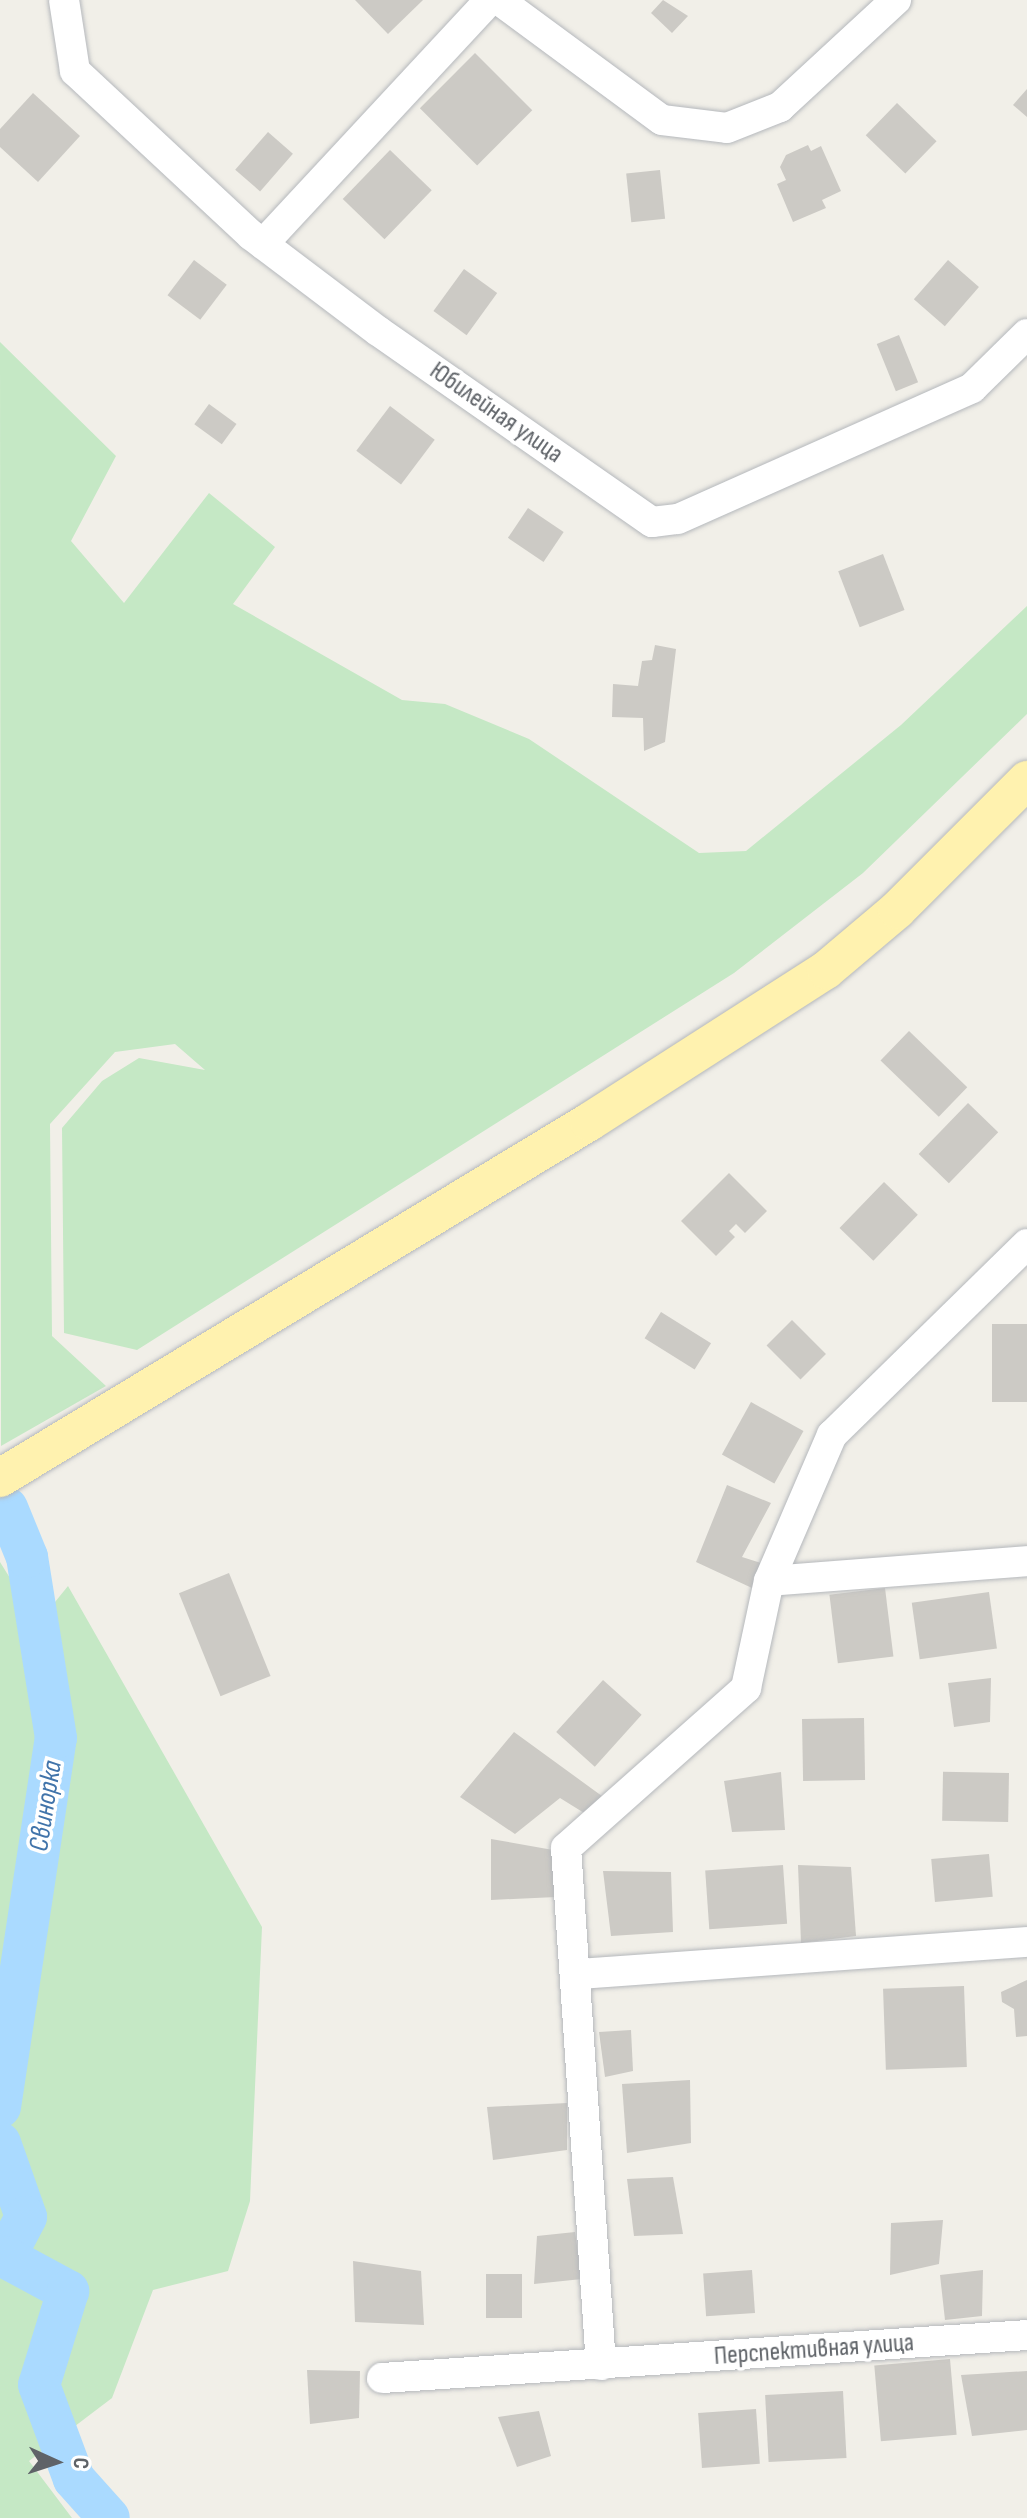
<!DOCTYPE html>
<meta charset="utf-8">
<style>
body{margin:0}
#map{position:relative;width:1027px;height:2518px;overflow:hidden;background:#f1efe8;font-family:"Sofia Sans Condensed",sans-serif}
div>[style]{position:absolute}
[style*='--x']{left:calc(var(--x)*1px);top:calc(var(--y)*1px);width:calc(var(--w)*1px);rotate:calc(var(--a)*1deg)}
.green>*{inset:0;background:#c5e8c5}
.river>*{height:42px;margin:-21px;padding:0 21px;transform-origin:21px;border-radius:21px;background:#aadaff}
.building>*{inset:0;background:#cccac5;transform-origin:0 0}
.roads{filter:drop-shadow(0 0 2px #b5b8bc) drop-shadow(0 0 2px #b5b8bc)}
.minor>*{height:30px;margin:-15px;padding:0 15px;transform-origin:15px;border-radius:15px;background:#fff}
.major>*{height:38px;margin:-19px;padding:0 19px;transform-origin:19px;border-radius:19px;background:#fff2af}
span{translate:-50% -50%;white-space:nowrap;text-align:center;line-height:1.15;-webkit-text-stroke:7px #fff;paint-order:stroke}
.street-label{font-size:26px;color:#5f6368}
.water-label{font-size:28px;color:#4174aa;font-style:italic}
.north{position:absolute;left:16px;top:2422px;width:80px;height:80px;-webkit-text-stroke:6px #fff;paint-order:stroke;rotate:93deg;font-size:22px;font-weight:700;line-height:32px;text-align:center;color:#5f6368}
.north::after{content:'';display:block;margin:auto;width:28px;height:36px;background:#5f6368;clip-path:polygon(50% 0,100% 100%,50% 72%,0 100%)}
</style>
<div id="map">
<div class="green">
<i style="clip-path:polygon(0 342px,116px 456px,71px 541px,124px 603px,209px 493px,275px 547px,233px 604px,402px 700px,445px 704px,529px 739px,699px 853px,746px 851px,901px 725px,1027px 606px,1027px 714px,863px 873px,734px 973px,137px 1350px,64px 1333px,62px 1128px,102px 1081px,139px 1058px,205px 1070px,175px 1044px,115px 1052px,50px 1124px,52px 1336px,106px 1386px,1px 1446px)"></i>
<i style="clip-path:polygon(0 1562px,38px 1623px,68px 1586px,262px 1927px,250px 2201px,228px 2271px,153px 2290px,112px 2398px,29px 2461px,72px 2518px,0 2518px)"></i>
</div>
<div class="river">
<i style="--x:0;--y:2107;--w:373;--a:-81.4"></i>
<i style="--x:56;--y:1738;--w:183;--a:-99.1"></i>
<i style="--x:27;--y:1557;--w:53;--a:-112.2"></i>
<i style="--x:0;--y:2143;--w:78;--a:70.6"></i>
<i style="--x:26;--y:2217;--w:45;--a:117.7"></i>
<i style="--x:5;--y:2257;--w:72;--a:28.4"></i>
<i style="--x:68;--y:2291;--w:98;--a:107.1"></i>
<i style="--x:39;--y:2385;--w:100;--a:69.6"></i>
<i style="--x:74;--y:2479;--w:52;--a:48.1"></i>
</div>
<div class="building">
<i style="clip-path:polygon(355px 0,423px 0,388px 34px)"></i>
<i style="clip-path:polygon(663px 0,688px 16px,672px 33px,651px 13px)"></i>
<i style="left:475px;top:53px;width:81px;height:78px;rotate:45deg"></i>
<i style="clip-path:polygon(1027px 89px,1027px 117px,1013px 105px)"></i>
<i style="clip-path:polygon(33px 93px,80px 136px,38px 182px,0 147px,0 129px)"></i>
<i style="left:897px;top:103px;width:55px;height:45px;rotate:44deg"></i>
<i style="left:268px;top:132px;width:33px;height:50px;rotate:41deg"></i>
<i style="clip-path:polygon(808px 145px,811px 151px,821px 146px,841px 191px,822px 200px,826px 208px,793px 222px,777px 184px,786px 180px,780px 167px,786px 155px)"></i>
<i style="left:390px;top:150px;width:58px;height:68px;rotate:44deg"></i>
<i style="left:660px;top:170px;width:49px;height:34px;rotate:84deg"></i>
<i style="left:194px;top:260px;width:41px;height:44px;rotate:37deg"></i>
<i style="left:948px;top:260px;width:41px;height:52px;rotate:41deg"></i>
<i style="left:464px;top:269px;width:41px;height:52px;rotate:36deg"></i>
<i style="left:899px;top:335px;width:51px;height:24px;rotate:68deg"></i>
<i style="left:209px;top:404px;width:34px;height:25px;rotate:36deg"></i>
<i style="left:390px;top:406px;width:56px;height:56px;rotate:37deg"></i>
<i style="left:528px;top:508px;width:43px;height:36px;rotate:34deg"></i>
<i style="left:883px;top:554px;width:60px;height:48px;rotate:69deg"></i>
<i style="clip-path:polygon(655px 645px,676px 649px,665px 742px,644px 751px,643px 718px,612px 717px,613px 684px,638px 686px,642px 661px,652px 660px)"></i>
<i style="left:909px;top:1031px;width:81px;height:41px;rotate:44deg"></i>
<i style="left:968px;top:1103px;width:42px;height:71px;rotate:44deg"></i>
<i style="clip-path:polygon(729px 1173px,767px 1211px,745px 1233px,736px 1224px,729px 1231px,735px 1237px,716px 1256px,681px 1221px)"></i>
<i style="left:884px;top:1182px;width:47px;height:64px;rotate:44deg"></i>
<i style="left:661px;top:1312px;width:59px;height:31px;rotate:32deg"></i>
<i style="left:792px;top:1320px;width:48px;height:36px;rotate:45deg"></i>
<i style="left:1027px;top:1324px;width:78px;height:35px;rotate:90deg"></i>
<i style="left:751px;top:1402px;width:60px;height:60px;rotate:29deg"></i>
<i style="clip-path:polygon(727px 1485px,771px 1503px,742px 1557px,761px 1563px,752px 1588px,696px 1562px)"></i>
<i style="left:229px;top:1573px;width:111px;height:54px;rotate:68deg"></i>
<i style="left:885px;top:1588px;width:69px;height:56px;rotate:83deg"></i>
<i style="left:989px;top:1592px;width:57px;height:78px;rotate:82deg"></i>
<i style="clip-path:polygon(991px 1678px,990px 1722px,954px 1727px,948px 1683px)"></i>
<i style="left:603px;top:1680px;width:52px;height:70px;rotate:42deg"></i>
<i style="left:864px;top:1718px;width:62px;height:62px;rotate:89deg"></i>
<i style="clip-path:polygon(514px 1732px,606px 1799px,589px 1816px,560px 1798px,515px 1834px,460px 1797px)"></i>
<i style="clip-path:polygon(781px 1772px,785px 1830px,732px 1832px,724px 1781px)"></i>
<i style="left:1009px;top:1773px;width:49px;height:66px;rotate:91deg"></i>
<i style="clip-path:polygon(491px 1839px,553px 1850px,556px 1897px,491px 1900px)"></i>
<i style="left:989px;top:1854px;width:43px;height:58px;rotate:85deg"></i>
<i style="left:783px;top:1865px;width:59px;height:78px;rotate:86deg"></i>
<i style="clip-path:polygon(798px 1865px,851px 1867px,856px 1936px,801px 1943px)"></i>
<i style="clip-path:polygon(603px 1871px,671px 1872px,673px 1932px,611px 1936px)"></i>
<i style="clip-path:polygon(1027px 1980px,1027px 2036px,1016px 2037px,1014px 2009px,1002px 2002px,1001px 1992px)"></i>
<i style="left:964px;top:1986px;width:81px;height:81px;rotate:88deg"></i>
<i style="clip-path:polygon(631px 2030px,633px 2071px,605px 2077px,599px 2032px)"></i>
<i style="clip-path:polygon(690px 2080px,691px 2143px,627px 2153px,622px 2084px)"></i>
<i style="clip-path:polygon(567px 2103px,567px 2150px,493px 2160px,487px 2107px)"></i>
<i style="clip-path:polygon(673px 2177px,683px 2234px,634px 2236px,627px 2179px)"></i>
<i style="clip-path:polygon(943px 2220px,939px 2264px,890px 2275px,891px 2223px)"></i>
<i style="clip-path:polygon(575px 2232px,582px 2279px,534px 2284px,537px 2236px)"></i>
<i style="clip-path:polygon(353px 2261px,421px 2271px,424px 2325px,355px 2322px)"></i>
<i style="left:752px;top:2270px;width:43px;height:49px;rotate:86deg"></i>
<i style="clip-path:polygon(983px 2270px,982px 2316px,945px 2320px,940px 2275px)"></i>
<i style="left:522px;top:2274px;width:44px;height:36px;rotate:90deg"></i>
<i style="left:950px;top:2359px;width:76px;height:76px;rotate:85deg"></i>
<i style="clip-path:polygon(307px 2370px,360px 2371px,359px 2418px,310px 2424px)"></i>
<i style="clip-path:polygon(1027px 2371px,1027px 2430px,972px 2436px,961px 2375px)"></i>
<i style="left:843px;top:2391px;width:67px;height:78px;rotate:87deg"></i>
<i style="left:756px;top:2409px;width:55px;height:58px;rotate:86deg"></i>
<i style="clip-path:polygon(539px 2411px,551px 2456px,517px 2467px,498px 2417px)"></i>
</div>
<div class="roads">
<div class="minor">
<i style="--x:64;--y:0;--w:72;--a:81.2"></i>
<i style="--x:75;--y:71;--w:241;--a:43"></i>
<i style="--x:251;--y:235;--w:159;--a:37.1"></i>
<i style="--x:378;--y:331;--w:334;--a:34.9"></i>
<i style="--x:652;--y:522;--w:26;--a:-7"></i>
<i style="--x:678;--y:519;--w:322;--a:-24"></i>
<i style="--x:972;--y:388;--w:77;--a:-44.5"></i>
<i style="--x:499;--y:0;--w:202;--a:36.4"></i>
<i style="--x:662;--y:120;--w:65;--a:7"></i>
<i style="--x:727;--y:128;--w:57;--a:-21.6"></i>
<i style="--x:780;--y:107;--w:158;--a:-42.7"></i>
<i style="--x:263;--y:244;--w:333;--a:-47.1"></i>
<i style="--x:769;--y:1581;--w:259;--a:-4.4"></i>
<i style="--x:580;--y:1974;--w:448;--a:-4.1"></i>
<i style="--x:601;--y:2365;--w:518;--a:-93.87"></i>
<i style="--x:566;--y:1848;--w:241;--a:-41.6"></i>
<i style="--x:746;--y:1688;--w:109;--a:-77.9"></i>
<i style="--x:769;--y:1581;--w:159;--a:-66.7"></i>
<i style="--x:832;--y:1435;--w:273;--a:-44.4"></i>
<i style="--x:382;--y:2378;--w:646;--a:-3.81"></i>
</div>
<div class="major">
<i style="--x:0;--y:1478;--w:688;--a:-31.15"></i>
<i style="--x:589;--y:1122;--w:282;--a:-32.7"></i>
<i style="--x:826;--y:970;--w:93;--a:-40.2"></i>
<i style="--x:897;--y:910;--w:184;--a:-45"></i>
</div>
</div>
<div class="street-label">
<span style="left:496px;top:413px;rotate:35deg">Юбилейная улица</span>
<span style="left:814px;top:2350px;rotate:-4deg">Перспективная улица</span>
</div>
<div class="water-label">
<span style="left:46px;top:1806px;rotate:-81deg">Свинорка</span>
</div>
<div class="north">С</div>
</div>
